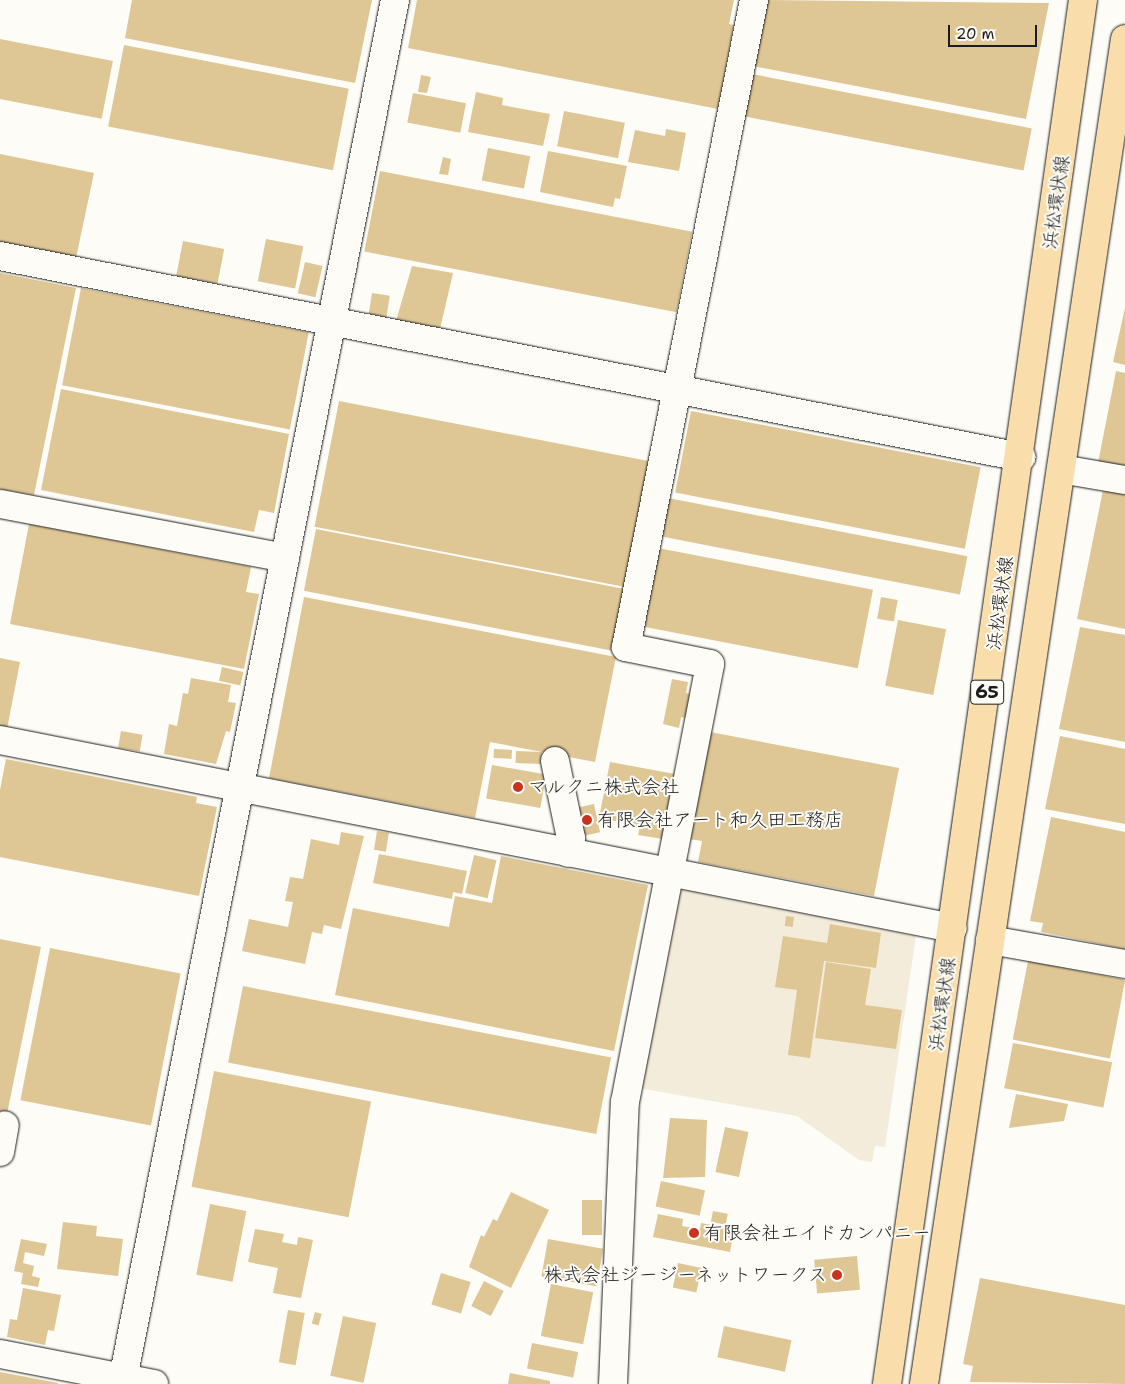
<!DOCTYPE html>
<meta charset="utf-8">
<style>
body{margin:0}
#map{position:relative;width:1125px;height:1384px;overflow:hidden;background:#fdfcf7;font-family:"Shantell Sans","Klee One",sans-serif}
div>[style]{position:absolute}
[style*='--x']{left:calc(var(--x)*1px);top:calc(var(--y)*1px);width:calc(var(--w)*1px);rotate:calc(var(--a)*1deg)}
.built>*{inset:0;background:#f4ecda}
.building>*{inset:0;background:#dec695;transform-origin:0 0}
.roads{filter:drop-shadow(0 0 1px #1c1c1c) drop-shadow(0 0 1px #1c1c1c)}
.minor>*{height:28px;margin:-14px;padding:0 14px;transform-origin:14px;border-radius:14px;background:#fdfcf7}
.major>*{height:28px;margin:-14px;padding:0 14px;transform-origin:14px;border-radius:14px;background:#f9deab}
.dots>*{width:14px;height:14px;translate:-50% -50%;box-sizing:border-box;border:2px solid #fdfcf7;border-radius:50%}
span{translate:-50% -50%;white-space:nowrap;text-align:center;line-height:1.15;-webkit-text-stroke:4px #fdfcf7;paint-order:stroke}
.shield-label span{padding:1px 4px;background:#fdfcf7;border:1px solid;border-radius:4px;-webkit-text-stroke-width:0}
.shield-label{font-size:18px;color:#1c1c1c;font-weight:700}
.street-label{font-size:19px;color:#1c1c1c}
.poi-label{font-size:19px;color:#1c1c1c}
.left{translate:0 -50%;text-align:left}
.right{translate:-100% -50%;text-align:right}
.scale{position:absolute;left:948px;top:25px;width:89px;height:22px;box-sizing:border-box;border:2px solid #1c1c1c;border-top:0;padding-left:6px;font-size:15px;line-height:18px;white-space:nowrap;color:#1c1c1c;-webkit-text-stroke:4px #fdfcf7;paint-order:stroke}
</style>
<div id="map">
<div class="built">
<i style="clip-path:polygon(684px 890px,916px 936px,885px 1147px,875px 1146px,872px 1162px,859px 1160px,797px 1116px,639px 1088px,676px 895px)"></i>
</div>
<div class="building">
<i style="clip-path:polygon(132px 0,372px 0,355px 83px,125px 38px)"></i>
<i style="clip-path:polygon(417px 0,734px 0,729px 24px,734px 25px,718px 109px,408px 48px)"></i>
<i style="clip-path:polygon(766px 0,1049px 3px,1026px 119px,753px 66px)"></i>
<i style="left:0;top:39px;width:115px;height:59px;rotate:11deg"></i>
<i style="left:124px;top:45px;width:229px;height:83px;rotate:11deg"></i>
<i style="left:752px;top:74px;width:285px;height:43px;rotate:11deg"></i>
<i style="clip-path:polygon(421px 75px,431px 77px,427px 93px,418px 92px)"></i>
<i style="clip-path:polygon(476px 92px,503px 98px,502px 105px,550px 114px,543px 146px,468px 132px)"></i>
<i style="left:413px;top:93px;width:54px;height:30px;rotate:11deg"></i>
<i style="left:564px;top:111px;width:62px;height:36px;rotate:11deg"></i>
<i style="clip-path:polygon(666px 129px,686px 133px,679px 171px,628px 162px,635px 130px,665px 136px)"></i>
<i style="left:488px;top:148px;width:43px;height:33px;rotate:11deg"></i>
<i style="clip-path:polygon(548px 151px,627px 166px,620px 199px,615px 198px,613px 207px,540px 192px)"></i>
<i style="clip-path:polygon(0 154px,94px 173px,76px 258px,0 242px)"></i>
<i style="clip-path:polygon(443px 157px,451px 159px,448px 175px,439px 174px)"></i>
<i style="left:380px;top:171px;width:318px;height:82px;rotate:11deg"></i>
<i style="left:266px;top:239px;width:38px;height:43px;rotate:11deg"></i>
<i style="left:183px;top:241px;width:42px;height:36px;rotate:11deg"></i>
<i style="left:305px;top:262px;width:18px;height:32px;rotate:13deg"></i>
<i style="clip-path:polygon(412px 266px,453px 273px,440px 329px,396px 321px)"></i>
<i style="clip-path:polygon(0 273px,76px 288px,34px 495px,0 489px)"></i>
<i style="left:81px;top:288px;width:232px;height:99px;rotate:11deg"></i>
<i style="left:372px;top:293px;width:18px;height:22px;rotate:9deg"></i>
<i style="clip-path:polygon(1125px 308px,1125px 365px,1113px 362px)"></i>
<i style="clip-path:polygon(1116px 371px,1125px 373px,1125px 468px,1098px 463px)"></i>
<i style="clip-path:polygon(61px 389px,289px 434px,274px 513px,259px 510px,254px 532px,41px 490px)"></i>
<i style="left:339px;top:401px;width:315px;height:128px;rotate:11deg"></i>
<i style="left:691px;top:411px;width:295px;height:83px;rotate:11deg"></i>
<i style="clip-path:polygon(1103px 490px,1125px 494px,1125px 629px,1077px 619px)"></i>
<i style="left:668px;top:498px;width:305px;height:39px;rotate:11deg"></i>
<i style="clip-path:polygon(29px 524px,251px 567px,246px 592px,259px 594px,244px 669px,10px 624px)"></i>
<i style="left:316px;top:529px;width:313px;height:63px;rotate:11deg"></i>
<i style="left:658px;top:548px;width:219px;height:80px;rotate:11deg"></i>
<i style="clip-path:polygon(304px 597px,616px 657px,595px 762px,490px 742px,475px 818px,269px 778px)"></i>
<i style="left:881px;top:597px;width:17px;height:22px;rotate:10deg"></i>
<i style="left:898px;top:620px;width:49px;height:67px;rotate:11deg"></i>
<i style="clip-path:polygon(1080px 627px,1125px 635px,1125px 742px,1059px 729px)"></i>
<i style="clip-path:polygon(0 658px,20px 662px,7px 729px,0 728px)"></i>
<i style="left:222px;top:667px;width:22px;height:14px;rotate:13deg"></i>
<i style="clip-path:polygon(191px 678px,231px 685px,228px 702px,236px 703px,230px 732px,226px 731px,216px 764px,164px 754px,169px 724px,177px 726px,183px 693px,188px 694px)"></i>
<i style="clip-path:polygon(672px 679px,688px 682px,686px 693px,693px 695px,689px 719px,681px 717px,679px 728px,663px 724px)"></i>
<i style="left:121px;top:731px;width:22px;height:17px;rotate:10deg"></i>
<i style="clip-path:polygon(710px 732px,899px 768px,874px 896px,698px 862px,702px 841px,689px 839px)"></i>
<i style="clip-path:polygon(1060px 736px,1125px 749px,1125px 824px,1045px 809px)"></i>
<i style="left:494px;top:749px;width:18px;height:9px;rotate:3deg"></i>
<i style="left:516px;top:751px;width:26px;height:12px;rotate:2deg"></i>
<i style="clip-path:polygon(6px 759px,197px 797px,196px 803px,217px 807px,199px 896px,0 857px,0 790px)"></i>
<i style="clip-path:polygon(610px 762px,675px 774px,663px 839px,638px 835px,640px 826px,599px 818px)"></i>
<i style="left:492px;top:765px;width:55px;height:34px;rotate:10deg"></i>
<i style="left:594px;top:804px;width:29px;height:20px;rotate:78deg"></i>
<i style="clip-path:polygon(1051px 817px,1125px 832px,1125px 949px,1041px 932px,1043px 923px,1030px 921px)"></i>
<i style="left:377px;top:831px;width:12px;height:19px;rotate:9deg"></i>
<i style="clip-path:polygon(341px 832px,364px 836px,341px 929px,324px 925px,322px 934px,312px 932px,305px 964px,242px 951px,249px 919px,288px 927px,293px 902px,285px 901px,290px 877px,303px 879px,311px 839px,339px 845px)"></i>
<i style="clip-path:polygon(379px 854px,467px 871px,462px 894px,453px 892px,452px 899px,373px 883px)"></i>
<i style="left:474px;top:855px;width:23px;height:39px;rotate:13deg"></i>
<i style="clip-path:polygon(501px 856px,648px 885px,614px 1051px,335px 995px,353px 908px,449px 927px,455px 896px,492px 903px)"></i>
<i style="left:786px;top:916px;width:8px;height:10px;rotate:7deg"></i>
<i style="clip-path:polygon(830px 924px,881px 933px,876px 968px,824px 961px,810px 1058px,788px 1055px,797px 990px,775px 987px,783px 936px,827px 943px)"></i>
<i style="clip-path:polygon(0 939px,41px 947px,7px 1114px,0 1113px)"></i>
<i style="left:50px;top:948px;width:133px;height:155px;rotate:11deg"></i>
<i style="left:1028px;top:961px;width:99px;height:80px;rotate:11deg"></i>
<i style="clip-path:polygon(826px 962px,871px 969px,865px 1005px,902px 1010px,896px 1049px,815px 1038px)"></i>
<i style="left:243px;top:986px;width:375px;height:78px;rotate:11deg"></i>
<i style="left:1013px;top:1043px;width:101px;height:46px;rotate:11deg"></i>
<i style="left:214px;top:1071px;width:160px;height:118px;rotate:11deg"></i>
<i style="clip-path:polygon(1016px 1094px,1068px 1104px,1064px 1121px,1009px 1128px)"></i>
<i style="clip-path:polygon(670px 1118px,707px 1120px,705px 1177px,663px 1178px)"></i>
<i style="left:725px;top:1127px;width:24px;height:46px;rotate:12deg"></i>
<i style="left:661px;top:1181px;width:45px;height:26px;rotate:12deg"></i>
<i style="clip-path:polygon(511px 1192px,549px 1210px,511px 1288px,469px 1267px,481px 1235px,484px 1237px,493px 1219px,497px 1221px)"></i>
<i style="left:582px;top:1200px;width:20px;height:35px"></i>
<i style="left:210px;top:1204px;width:37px;height:72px;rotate:11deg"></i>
<i style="left:713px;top:1211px;width:15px;height:11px;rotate:11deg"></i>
<i style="clip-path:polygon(658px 1214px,683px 1219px,682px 1226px,700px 1229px,701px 1223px,734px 1229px,730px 1252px,653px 1237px)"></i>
<i style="clip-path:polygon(63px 1222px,97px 1226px,96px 1236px,123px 1239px,118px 1276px,57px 1269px)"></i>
<i style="clip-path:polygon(255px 1229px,284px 1234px,282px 1242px,297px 1245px,298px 1237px,313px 1240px,301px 1298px,273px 1293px,278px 1268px,248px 1262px)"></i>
<i style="clip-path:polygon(21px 1239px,47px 1244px,44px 1256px,25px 1252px,23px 1263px,34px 1266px,32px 1276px,40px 1278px,38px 1287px,21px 1284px,23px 1273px,14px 1271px)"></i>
<i style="left:548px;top:1239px;width:56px;height:38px;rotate:10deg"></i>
<i style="left:857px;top:1256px;width:34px;height:43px;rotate:85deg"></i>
<i style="left:678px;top:1263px;width:24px;height:25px;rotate:12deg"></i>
<i style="left:441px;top:1273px;width:31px;height:33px;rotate:17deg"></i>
<i style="clip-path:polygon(980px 1278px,1125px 1305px,1125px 1384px,970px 1382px,973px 1366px,963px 1364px)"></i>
<i style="left:484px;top:1281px;width:22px;height:28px;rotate:27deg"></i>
<i style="left:551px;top:1284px;width:43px;height:53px;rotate:11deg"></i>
<i style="clip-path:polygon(23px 1288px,61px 1295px,54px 1331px,48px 1330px,45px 1345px,7px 1337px,10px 1319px,17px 1320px)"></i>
<i style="left:288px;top:1310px;width:17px;height:53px;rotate:10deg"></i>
<i style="left:315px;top:1312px;width:7px;height:12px;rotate:16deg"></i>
<i style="left:343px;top:1316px;width:34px;height:61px;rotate:12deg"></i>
<i style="left:724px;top:1326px;width:69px;height:32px;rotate:12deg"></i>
<i style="left:532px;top:1343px;width:47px;height:26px;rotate:11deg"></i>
<i style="clip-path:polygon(0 1372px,58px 1383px,58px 1384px,0 1384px)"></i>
<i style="clip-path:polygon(510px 1373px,550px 1381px,550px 1384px,508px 1384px)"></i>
</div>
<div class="roads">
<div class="minor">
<i style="--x:0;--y:256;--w:1041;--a:11.14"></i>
<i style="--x:1061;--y:469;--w:65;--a:9.8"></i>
<i style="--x:0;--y:504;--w:290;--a:10.7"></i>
<i style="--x:0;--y:740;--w:971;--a:11.16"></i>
<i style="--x:555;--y:761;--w:79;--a:78.3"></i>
<i style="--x:571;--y:838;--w:15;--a:101"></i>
<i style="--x:990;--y:940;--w:137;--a:10.1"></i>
<i style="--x:0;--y:1152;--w:27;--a:-80"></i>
<i style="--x:0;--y:1354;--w:157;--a:11"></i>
<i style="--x:122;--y:1384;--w:1411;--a:-78.84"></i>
<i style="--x:613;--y:1384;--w:282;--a:-87.6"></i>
<i style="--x:625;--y:1102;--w:446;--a:-79"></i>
<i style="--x:710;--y:664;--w:86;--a:-168.6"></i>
<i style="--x:626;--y:647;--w:660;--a:-78.81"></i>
</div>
<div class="major">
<i style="--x:887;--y:1384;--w:1398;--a:-81.94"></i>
<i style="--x:924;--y:1384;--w:1360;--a:-81.5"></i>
</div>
</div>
<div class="dots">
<i style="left:518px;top:787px;background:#c8321e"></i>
<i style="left:587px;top:820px;background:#c8321e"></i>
<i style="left:694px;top:1233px;background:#c8321e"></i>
<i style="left:837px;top:1275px;background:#c8321e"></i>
</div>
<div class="shield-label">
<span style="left:987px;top:692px">65</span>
</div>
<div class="street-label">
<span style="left:1056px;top:202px;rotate:-82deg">浜松環状線</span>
<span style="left:1000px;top:603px;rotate:-82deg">浜松環状線</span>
<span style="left:942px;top:1004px;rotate:-82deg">浜松環状線</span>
</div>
<div class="poi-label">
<span class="left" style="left:528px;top:787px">マルクニ株式会社</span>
<span class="left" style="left:597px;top:820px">有限会社アート和久田工務店</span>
<span class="left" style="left:704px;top:1233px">有限会社エイドカンパニー</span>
<span class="right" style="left:827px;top:1275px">株式会社ジージーネットワークス</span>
</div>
<div class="scale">20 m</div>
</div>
